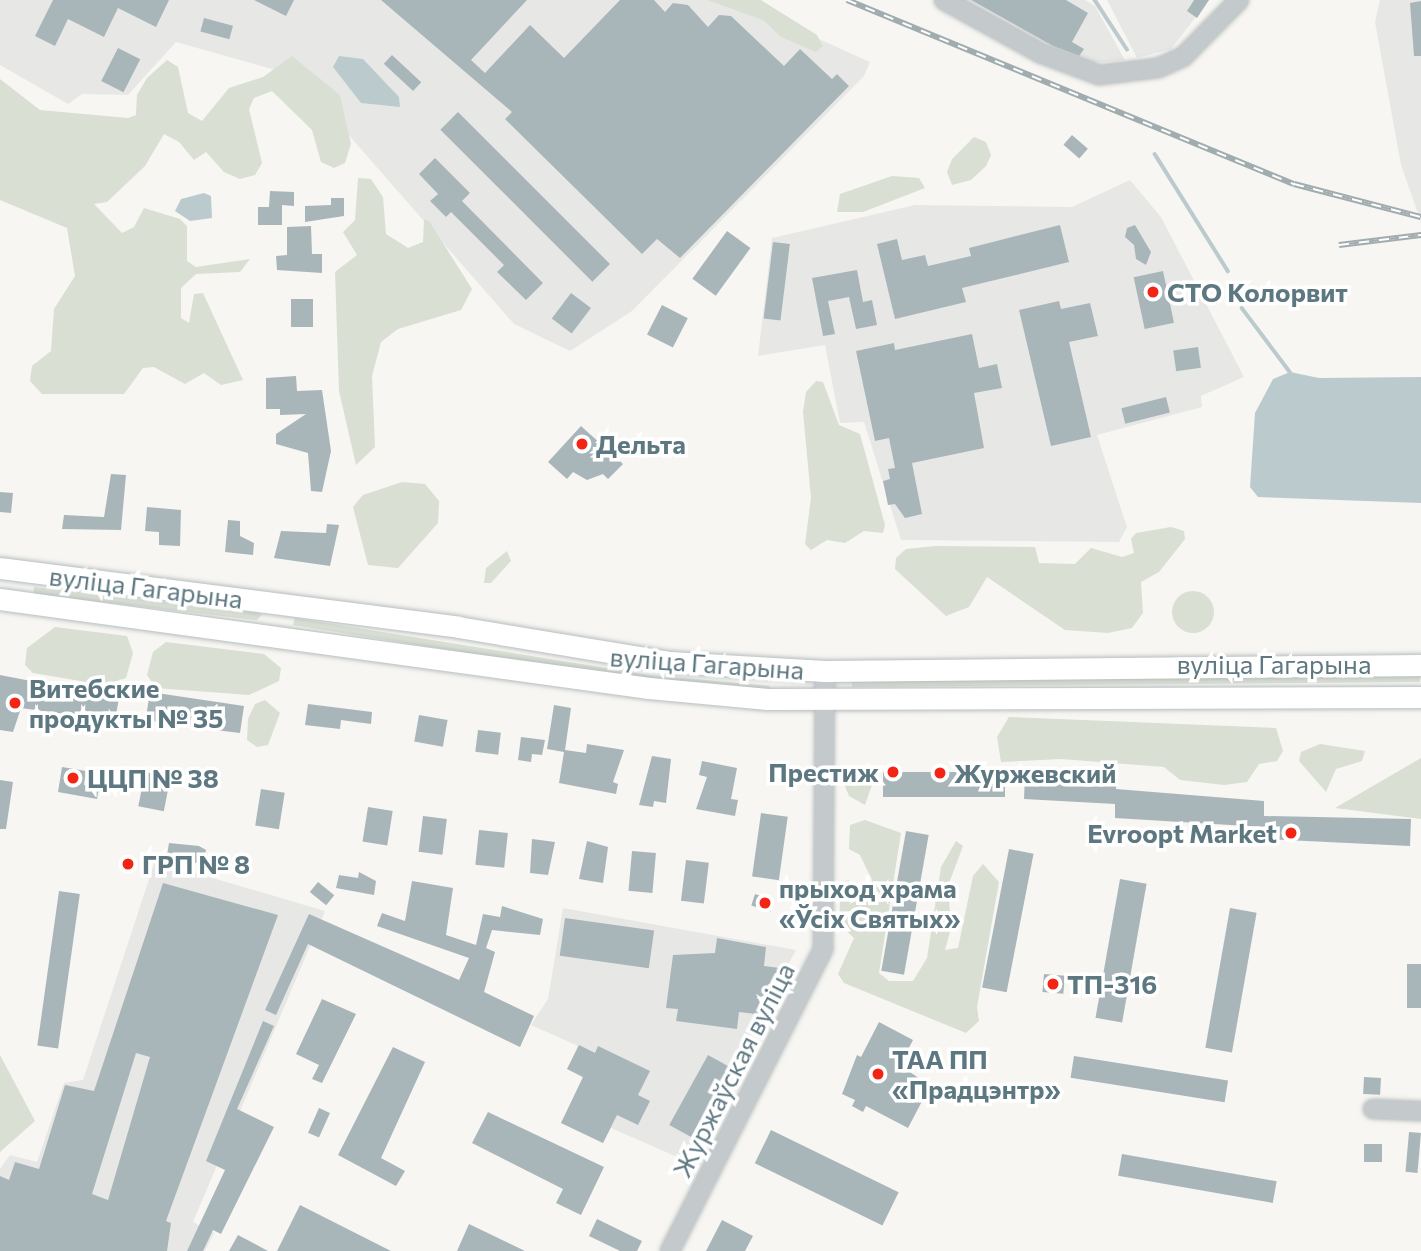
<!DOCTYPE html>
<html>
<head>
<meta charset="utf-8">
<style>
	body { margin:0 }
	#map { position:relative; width:1421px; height:1251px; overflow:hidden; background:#f7f6f2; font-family:Commissioner,sans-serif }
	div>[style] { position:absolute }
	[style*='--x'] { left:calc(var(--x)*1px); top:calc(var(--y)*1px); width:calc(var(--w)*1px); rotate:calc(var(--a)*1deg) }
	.built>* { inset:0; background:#e7e8e6 }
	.green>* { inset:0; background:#d9dfd3 }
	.round { border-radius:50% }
	.water>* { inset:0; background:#bbcbcd }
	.stream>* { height:3.5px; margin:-1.75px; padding:0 1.75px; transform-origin:1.75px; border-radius:1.75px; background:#bbcbcd }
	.building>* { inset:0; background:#a9b6b9; transform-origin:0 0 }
	.roads { filter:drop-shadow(0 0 2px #b6bdbf) drop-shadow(0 0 2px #b6bdbf) }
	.minor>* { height:18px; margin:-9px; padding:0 9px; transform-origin:9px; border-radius:9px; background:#c4c9cc }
	.major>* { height:21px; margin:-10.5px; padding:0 10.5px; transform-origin:10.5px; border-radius:10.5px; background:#fff }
	.rail>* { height:6px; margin-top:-3px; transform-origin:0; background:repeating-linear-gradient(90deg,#fff 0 10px,#a1acaf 0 20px); box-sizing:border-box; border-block:2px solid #a1acaf }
	.dots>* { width:19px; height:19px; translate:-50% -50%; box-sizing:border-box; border:4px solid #fff; border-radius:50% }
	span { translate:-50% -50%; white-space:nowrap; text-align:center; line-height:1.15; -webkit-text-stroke:7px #fff; paint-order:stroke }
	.poi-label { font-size:26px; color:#5e7881; font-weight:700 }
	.left { translate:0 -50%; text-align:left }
	.right { translate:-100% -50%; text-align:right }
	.street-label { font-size:26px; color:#5e7881 }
</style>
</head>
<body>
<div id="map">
	<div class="built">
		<i style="clip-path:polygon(0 0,732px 0,870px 62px,864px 76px,632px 311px,570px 351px,514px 324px,297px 76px,176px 42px,128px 95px,82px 94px,68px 104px,0 65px)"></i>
		<i style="clip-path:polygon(961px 0,1085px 0,1095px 6px,1125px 60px,1080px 64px)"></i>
		<i style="clip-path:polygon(1107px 0,1209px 0,1171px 49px,1137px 58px)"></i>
		<i style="clip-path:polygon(1380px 0,1421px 0,1421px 222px,1401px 165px,1375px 22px)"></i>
		<i style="clip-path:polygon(1130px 180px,1161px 217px,1244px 377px,1201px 396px,1202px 407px,1097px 435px,1127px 527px,1119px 542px,901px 540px,864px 422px,840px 423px,825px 345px,758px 356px,772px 238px,915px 205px,1072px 207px)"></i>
		<i style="clip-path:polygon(155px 861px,325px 911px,193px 1222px,214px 1233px,205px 1251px,0 1251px,0 1169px,10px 1155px,37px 1162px,64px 1083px,83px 1080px)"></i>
		<i style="clip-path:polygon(563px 908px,796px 950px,684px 1160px,611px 1128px,603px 1143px,561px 1123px,583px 1078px,567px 1069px,578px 1046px,531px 1025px,548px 999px)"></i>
	</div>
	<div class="green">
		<i style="clip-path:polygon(707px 0,761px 0,817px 35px,823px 46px,816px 52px,781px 37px,763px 20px)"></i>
		<i style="clip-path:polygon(292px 56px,340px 95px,351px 144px,345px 163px,334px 168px,321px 162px,312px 130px,272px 91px,254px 98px,249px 109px,262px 163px,255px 175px,240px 179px,224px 172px,206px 152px,194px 160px,179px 142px,164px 134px,145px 166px,107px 202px,94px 204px,122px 233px,134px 227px,144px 208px,180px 219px,187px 226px,187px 261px,196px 267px,250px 259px,240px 272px,196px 274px,181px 288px,181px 318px,189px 323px,194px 294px,203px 293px,243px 380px,221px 385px,204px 373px,185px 384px,154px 367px,143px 368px,124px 394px,42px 394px,30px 381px,32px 366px,51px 351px,54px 309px,75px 276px,67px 228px,0 200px,0 79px,40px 110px,128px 118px,136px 115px,137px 95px,147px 78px,167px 60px,178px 67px,188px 113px,202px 121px,229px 88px,263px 77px)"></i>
		<i style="clip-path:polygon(974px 137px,986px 142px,991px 155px,986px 166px,971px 180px,952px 185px,947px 172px,952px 159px)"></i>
		<i style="clip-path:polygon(892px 176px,919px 178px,925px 188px,863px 212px,837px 212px,840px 194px)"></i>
		<i style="clip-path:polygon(358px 178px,371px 179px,383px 197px,386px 234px,408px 248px,423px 242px,424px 219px,429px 221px,472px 289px,461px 310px,398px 329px,381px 342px,372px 376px,375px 447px,356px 465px,339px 391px,335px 272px,357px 255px,343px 232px,355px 220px)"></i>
		<i style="clip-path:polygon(816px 381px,823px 382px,839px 425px,860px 434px,885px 525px,883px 533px,864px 531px,845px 543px,827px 540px,811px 550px,805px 544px,811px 498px,803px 412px,806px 392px)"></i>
		<i style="clip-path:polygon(402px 482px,425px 484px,439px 501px,438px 523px,398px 568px,368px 565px,353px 507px,363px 495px)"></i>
		<i style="clip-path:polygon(1171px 527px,1184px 531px,1185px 539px,1159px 572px,1141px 582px,1143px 613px,1132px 628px,1108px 633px,1065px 630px,987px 577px,969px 607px,946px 616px,895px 569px,896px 558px,906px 549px,935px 546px,1035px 547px,1039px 563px,1075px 564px,1091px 548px,1122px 557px,1134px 553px,1131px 539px,1136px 533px)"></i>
		<i style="clip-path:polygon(507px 551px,511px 561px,491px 583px,484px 583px,486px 568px)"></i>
		<i style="clip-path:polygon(34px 587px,258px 613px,262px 615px,257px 620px,34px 594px)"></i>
		<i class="round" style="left:1172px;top:591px;width:42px;height:42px"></i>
		<i style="clip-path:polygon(295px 618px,650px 675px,770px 686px,769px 691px,649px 682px,293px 625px)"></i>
		<i style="clip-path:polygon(55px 627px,127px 636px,133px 653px,126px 678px,104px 685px,33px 673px,25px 665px,27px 648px)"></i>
		<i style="clip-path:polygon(166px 642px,264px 654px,281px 668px,279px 681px,249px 695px,156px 688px,147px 675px,153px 652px)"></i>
		<i style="clip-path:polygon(977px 677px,1219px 676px,1420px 677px,1420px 682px,852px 687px,852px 682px)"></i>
		<i style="clip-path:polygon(265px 700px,280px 713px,268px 745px,257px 747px,247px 740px,248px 719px,255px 704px)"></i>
		<i style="clip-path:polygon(1009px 717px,1276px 728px,1283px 751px,1277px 761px,1259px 764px,1247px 782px,1224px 785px,1180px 780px,1164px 767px,1061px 759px,1001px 762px,997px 737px)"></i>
		<i style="clip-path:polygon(1320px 744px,1365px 751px,1362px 761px,1336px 769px,1326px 792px,1299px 761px,1301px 752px)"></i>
		<i style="clip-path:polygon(1421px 758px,1421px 819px,1335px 808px)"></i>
		<i style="clip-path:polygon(856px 768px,868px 772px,873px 782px,865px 805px,849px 796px,845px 786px)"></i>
		<i style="clip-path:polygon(865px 820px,901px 833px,879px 973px,889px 981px,913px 981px,927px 958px,941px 867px,956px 841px,963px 846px,948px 886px,951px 928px,945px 950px,958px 948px,973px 876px,983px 864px,999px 882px,977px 1007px,979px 1021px,966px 1033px,844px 983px,838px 974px,854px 938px,839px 924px,841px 882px,849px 880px,850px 904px,865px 895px,872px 880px,860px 855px,849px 849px,850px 825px)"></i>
		<i style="clip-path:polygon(0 1055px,35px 1121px,0 1152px)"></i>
	</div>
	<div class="water">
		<i style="clip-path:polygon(339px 56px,363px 59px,399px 97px,400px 107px,361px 103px,333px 67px)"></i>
		<i style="clip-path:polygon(204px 193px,211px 196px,212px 218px,190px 221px,175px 211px,181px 199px)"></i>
		<i style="clip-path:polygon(1290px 372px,1319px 378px,1421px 377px,1421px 503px,1258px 497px,1250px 487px,1255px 413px,1273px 379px)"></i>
	</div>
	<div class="stream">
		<i style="--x:1095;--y:0;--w:59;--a:56.9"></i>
		<i style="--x:1155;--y:154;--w:138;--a:58"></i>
		<i style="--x:1242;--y:308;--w:80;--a:53.1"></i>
	</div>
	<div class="building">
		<i style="clip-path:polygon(53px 0,169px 0,156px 27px,118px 8px,104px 37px,68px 19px,55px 46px,35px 36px)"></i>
		<i style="clip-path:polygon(254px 0,294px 0,286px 16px)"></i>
		<i style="clip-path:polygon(381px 0,527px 0,471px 60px,485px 73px,530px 25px,564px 58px,620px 0,654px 0,665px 12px,673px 3px,688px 5px,708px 27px,719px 15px,731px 16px,784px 66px,800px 49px,832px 79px,837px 74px,849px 86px,680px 258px,657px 239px,642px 254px,505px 119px,512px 112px)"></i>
		<i style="clip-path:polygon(971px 0,1066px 0,1088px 13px,1072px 42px,1084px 49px,1079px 56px,1053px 46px)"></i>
		<i style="clip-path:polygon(1194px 0,1209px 0,1197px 18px,1187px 11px)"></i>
		<i style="clip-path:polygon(1421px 1px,1421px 56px,1414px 56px,1410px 3px)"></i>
		<i style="left:204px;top:18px;width:30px;height:14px;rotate:15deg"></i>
		<i style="left:118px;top:48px;width:25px;height:37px;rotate:27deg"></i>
		<i style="left:392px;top:55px;width:40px;height:12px;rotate:43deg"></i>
		<i style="left:458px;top:112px;width:215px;height:25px;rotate:45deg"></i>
		<i style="left:1072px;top:135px;width:21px;height:13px;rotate:41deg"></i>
		<i style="clip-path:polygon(435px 158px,470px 193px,462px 201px,543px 283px,526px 300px,497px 272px,504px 265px,451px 212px,446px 217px,430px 201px,438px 194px,419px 174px)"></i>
		<i style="clip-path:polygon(270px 191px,294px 192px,294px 206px,282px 205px,282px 225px,258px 225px,258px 207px,269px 207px)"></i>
		<i style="clip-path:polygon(331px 198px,344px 198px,344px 216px,305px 222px,305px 206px,331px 205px)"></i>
		<i style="clip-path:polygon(1060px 225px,1069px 262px,962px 288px,966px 302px,895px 319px,877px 244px,897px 239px,902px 260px,925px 255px,928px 266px,971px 256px,969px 248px)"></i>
		<i style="clip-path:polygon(1135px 225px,1151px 252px,1146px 265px,1136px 259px,1134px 245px,1125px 237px,1127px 228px)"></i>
		<i style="clip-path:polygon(311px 226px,312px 254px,322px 254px,322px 273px,277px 270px,276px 256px,287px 255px,287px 227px)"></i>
		<i style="left:727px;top:231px;width:29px;height:59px;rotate:36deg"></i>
		<i style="left:773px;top:242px;width:17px;height:77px;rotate:7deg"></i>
		<i style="clip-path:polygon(857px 270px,863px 302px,872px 300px,877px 325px,856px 329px,849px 297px,828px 301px,835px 334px,823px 336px,812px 278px)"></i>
		<i style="left:1163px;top:271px;width:53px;height:30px;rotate:78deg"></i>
		<i style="left:571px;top:293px;width:25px;height:32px;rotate:37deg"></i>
		<i style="left:291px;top:299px;width:22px;height:28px"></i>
		<i style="clip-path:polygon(1059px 301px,1061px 309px,1090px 303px,1098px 336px,1069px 342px,1091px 437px,1051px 446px,1019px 310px)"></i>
		<i style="left:662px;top:305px;width:29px;height:33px;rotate:27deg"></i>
		<i style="clip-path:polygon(972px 334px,979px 368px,997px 364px,1002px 388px,974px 393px,984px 448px,912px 463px,922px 514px,905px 518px,895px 504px,888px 505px,883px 481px,890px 479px,888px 469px,895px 468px,889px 438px,875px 441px,856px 351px,894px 343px,895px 350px)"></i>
		<i style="left:1198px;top:347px;width:21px;height:25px;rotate:82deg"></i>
		<i style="clip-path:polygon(296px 376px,297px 391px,322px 390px,331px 451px,322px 492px,311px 491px,308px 453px,276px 444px,276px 434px,306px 414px,280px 415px,280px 409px,266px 409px,266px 378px)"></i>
		<i style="left:1166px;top:397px;width:16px;height:46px;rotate:76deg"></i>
		<i style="clip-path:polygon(581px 426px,623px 464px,608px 479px,603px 474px,587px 480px,573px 472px,567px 479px,548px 462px)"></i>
		<i style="clip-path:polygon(111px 474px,126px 475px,121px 530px,62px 529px,64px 515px,104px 517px)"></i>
		<i style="clip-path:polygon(0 492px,13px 493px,11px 513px,0 512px)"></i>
		<i style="clip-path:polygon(147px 507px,181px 510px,180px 546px,159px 545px,159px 532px,145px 531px)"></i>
		<i style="clip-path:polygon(228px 520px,240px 521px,240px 536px,254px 543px,253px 555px,225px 552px)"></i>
		<i style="clip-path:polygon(327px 524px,339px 525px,330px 566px,274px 558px,281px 531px,326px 533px)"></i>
		<i style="clip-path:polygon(0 675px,119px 698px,115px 721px,21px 708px,13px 732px,0 730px)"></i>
		<i style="clip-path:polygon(150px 692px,244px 706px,240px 733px,158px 723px,146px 717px)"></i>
		<i style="clip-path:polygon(308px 704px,372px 712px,371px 724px,341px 720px,340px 729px,305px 725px)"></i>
		<i style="clip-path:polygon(554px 705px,571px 708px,565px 750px,586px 753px,587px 744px,624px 750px,613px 782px,618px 784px,616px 794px,559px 783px,564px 752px,547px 749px)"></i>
		<i style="left:419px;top:715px;width:29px;height:27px;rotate:10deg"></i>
		<i style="left:478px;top:730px;width:23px;height:22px;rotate:7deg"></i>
		<i style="clip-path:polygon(521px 737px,545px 740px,542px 755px,532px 754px,531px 762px,518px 760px)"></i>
		<i style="clip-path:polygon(652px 756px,671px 759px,666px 803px,654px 801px,653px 807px,639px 805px)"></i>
		<i style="clip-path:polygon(702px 761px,737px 768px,731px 799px,738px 800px,735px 816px,696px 809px,707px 777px,699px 775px)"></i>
		<i style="clip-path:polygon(62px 767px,86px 771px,84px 785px,99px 788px,97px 799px,58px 792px)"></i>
		<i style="left:145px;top:772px;width:26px;height:35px;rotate:11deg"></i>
		<i style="left:883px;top:772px;width:122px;height:25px"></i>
		<i style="clip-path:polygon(1025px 773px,1103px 774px,1117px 777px,1116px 789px,1264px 801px,1264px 816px,1411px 819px,1410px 846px,1264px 839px,1263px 827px,1115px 818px,1115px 804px,1024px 799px)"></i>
		<i style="clip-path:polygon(0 780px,13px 782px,6px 829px,0 829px)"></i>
		<i style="left:261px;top:789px;width:24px;height:37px;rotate:9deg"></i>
		<i style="left:368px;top:807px;width:25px;height:35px;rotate:9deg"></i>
		<i style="left:761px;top:813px;width:27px;height:64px;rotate:8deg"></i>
		<i style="left:423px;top:816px;width:24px;height:36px;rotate:7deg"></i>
		<i style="left:479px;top:830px;width:29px;height:35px;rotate:6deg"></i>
		<i style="left:906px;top:831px;width:23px;height:142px;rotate:10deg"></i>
		<i style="clip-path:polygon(532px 839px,555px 842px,548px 875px,530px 873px)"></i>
		<i style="clip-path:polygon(587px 841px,608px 847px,603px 883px,579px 879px)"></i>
		<i style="clip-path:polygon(169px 843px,199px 846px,206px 850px,203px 864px,173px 859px,167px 855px)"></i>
		<i style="left:1009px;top:849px;width:25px;height:141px;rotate:11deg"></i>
		<i style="left:632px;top:851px;width:24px;height:40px;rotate:5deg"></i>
		<i style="left:686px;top:860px;width:23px;height:41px;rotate:7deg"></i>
		<i style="clip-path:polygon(359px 872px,376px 881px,374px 895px,336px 888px,339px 875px,358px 878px)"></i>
		<i style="left:1120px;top:879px;width:27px;height:141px;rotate:10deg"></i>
		<i style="clip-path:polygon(412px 881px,453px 888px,446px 935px,476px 945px,483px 914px,500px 917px,502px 906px,543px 919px,540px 935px,492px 930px,486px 948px,495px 952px,484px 992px,534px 1016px,520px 1047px,308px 944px,276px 1015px,265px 1010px,309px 914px,459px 980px,469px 958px,377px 926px,382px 913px,405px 921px)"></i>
		<i style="left:318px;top:882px;width:21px;height:13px;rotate:39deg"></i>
		<i style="clip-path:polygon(evenodd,163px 883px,278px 915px,166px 1221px,171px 1223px,167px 1251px,0 1251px,0 1176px,9px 1180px,15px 1162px,39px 1169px,65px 1085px,94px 1091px,163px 883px,136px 1053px,150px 1057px,108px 1200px,92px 1194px,136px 1053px)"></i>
		<i style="left:59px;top:891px;width:21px;height:156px;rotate:8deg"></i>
		<i style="left:755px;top:894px;width:20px;height:12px;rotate:18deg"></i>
		<i style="left:1230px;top:908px;width:27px;height:142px;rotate:10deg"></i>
		<i style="left:565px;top:918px;width:90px;height:38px;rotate:8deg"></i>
		<i style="clip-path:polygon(717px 938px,766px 947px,764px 966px,780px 968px,778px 985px,768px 984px,764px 1015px,739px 1012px,737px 1029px,676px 1021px,678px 1009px,666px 1008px,673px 955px,715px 953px)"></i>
		<i style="left:1407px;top:964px;width:14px;height:44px"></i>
		<i style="left:1044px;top:974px;width:21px;height:18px;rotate:5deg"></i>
		<i style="clip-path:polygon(322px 999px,356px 1014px,322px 1083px,312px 1079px,319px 1065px,296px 1054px)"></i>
		<i style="clip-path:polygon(263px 1021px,274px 1026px,237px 1109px,274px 1127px,221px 1234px,213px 1230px,203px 1251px,187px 1251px,225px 1170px,206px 1161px)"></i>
		<i style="clip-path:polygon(879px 1022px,913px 1040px,900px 1065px,930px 1086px,908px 1128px,866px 1106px,863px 1112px,852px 1106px,855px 1100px,842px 1094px,857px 1055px,861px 1057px)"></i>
		<i style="clip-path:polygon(579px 1045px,595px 1053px,598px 1046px,650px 1071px,638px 1095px,650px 1101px,638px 1125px,617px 1115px,603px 1143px,561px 1123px,583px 1077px,567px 1069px)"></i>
		<i style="clip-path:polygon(393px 1047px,425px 1062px,381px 1158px,405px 1171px,396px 1186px,338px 1155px)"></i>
		<i style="left:708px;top:1055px;width:25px;height:80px;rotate:29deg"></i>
		<i style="left:1074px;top:1056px;width:156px;height:22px;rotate:9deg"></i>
		<i style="left:1364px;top:1077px;width:17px;height:17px;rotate:3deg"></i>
		<i style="left:319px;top:1108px;width:12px;height:27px;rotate:24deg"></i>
		<i style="clip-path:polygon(488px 1112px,604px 1167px,581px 1215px,556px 1203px,563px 1189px,472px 1143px)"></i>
		<i style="left:771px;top:1130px;width:142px;height:37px;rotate:26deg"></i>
		<i style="left:1409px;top:1132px;width:12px;height:40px;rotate:5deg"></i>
		<i style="left:1364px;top:1144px;width:18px;height:18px"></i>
		<i style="left:1122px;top:1154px;width:157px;height:22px;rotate:10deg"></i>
		<i style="clip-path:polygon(300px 1205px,391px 1251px,277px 1251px)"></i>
		<i style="clip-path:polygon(597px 1219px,642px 1241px,637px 1251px,620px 1251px,589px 1236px)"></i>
		<i style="clip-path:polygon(722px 1220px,753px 1236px,745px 1251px,706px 1251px)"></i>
		<i style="clip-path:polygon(469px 1224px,525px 1251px,457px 1251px)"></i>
		<i style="clip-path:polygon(238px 1235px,268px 1251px,229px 1251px)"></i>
	</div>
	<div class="roads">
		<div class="minor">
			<i style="--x:944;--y:0;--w:110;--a:28.9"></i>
			<i style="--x:1040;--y:53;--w:63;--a:20.4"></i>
			<i style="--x:1099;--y:75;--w:59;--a:-6.8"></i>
			<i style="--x:1158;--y:68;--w:27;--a:-24"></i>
			<i style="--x:1183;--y:57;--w:80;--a:-45.5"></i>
			<i style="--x:1373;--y:1109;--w:48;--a:2.4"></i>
			<i style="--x:670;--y:1251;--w:339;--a:-63.1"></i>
			<i style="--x:823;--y:949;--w:278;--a:-89.6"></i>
		</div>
		<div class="major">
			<i style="--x:0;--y:568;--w:462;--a:7.3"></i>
			<i style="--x:458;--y:627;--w:215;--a:9.4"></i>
			<i style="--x:670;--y:662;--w:155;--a:3.3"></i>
			<i style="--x:825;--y:671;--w:596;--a:-0.58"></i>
			<i style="--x:0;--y:599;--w:655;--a:7.81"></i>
			<i style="--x:649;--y:688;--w:119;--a:5.3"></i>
			<i style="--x:767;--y:699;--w:654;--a:-0.18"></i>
		</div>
	</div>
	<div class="rail">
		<i style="--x:847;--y:0;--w:483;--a:22.4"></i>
		<i style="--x:1294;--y:184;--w:131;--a:14.6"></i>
		<i style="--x:1339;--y:245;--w:83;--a:-7"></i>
	</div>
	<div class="dots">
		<i style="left:1153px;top:292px;background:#f42415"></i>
		<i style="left:582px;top:444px;background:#f42415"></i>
		<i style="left:15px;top:703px;background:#f42415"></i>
		<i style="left:893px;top:772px;background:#f42415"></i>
		<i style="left:940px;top:773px;background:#f42415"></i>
		<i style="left:73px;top:778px;background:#f42415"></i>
		<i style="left:1291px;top:833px;background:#f42415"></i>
		<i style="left:128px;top:864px;background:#f42415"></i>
		<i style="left:765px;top:903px;background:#f42415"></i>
		<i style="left:1053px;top:984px;background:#f42415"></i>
		<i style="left:878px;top:1074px;background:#f42415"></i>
	</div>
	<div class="poi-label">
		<span class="left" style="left:1167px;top:292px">СТО Колорвит</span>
		<span class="left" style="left:596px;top:444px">Дельта</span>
		<span class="left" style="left:29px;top:703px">Витебские<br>продукты № 35</span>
		<span class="right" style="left:879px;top:772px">Престиж</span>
		<span class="left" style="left:954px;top:773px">Журжевский</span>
		<span class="left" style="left:87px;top:778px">ЦЦП № 38</span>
		<span class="right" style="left:1277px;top:833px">Evroopt Market</span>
		<span class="left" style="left:142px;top:864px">ГРП № 8</span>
		<span class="left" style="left:779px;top:903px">прыход храма<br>«Ўсіх Святых»</span>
		<span class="left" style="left:1067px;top:984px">ТП-316</span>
		<span class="left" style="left:892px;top:1074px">ТАА ПП<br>«Прадцэнтр»</span>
	</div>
	<div class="street-label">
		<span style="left:146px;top:587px;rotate:7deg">вуліца Гагарына</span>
		<span style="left:707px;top:663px;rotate:4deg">вуліца Гагарына</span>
		<span style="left:1274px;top:664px">вуліца Гагарына</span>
		<span style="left:733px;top:1070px;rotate:-63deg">Журжаўская вуліца</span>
	</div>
</div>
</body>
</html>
